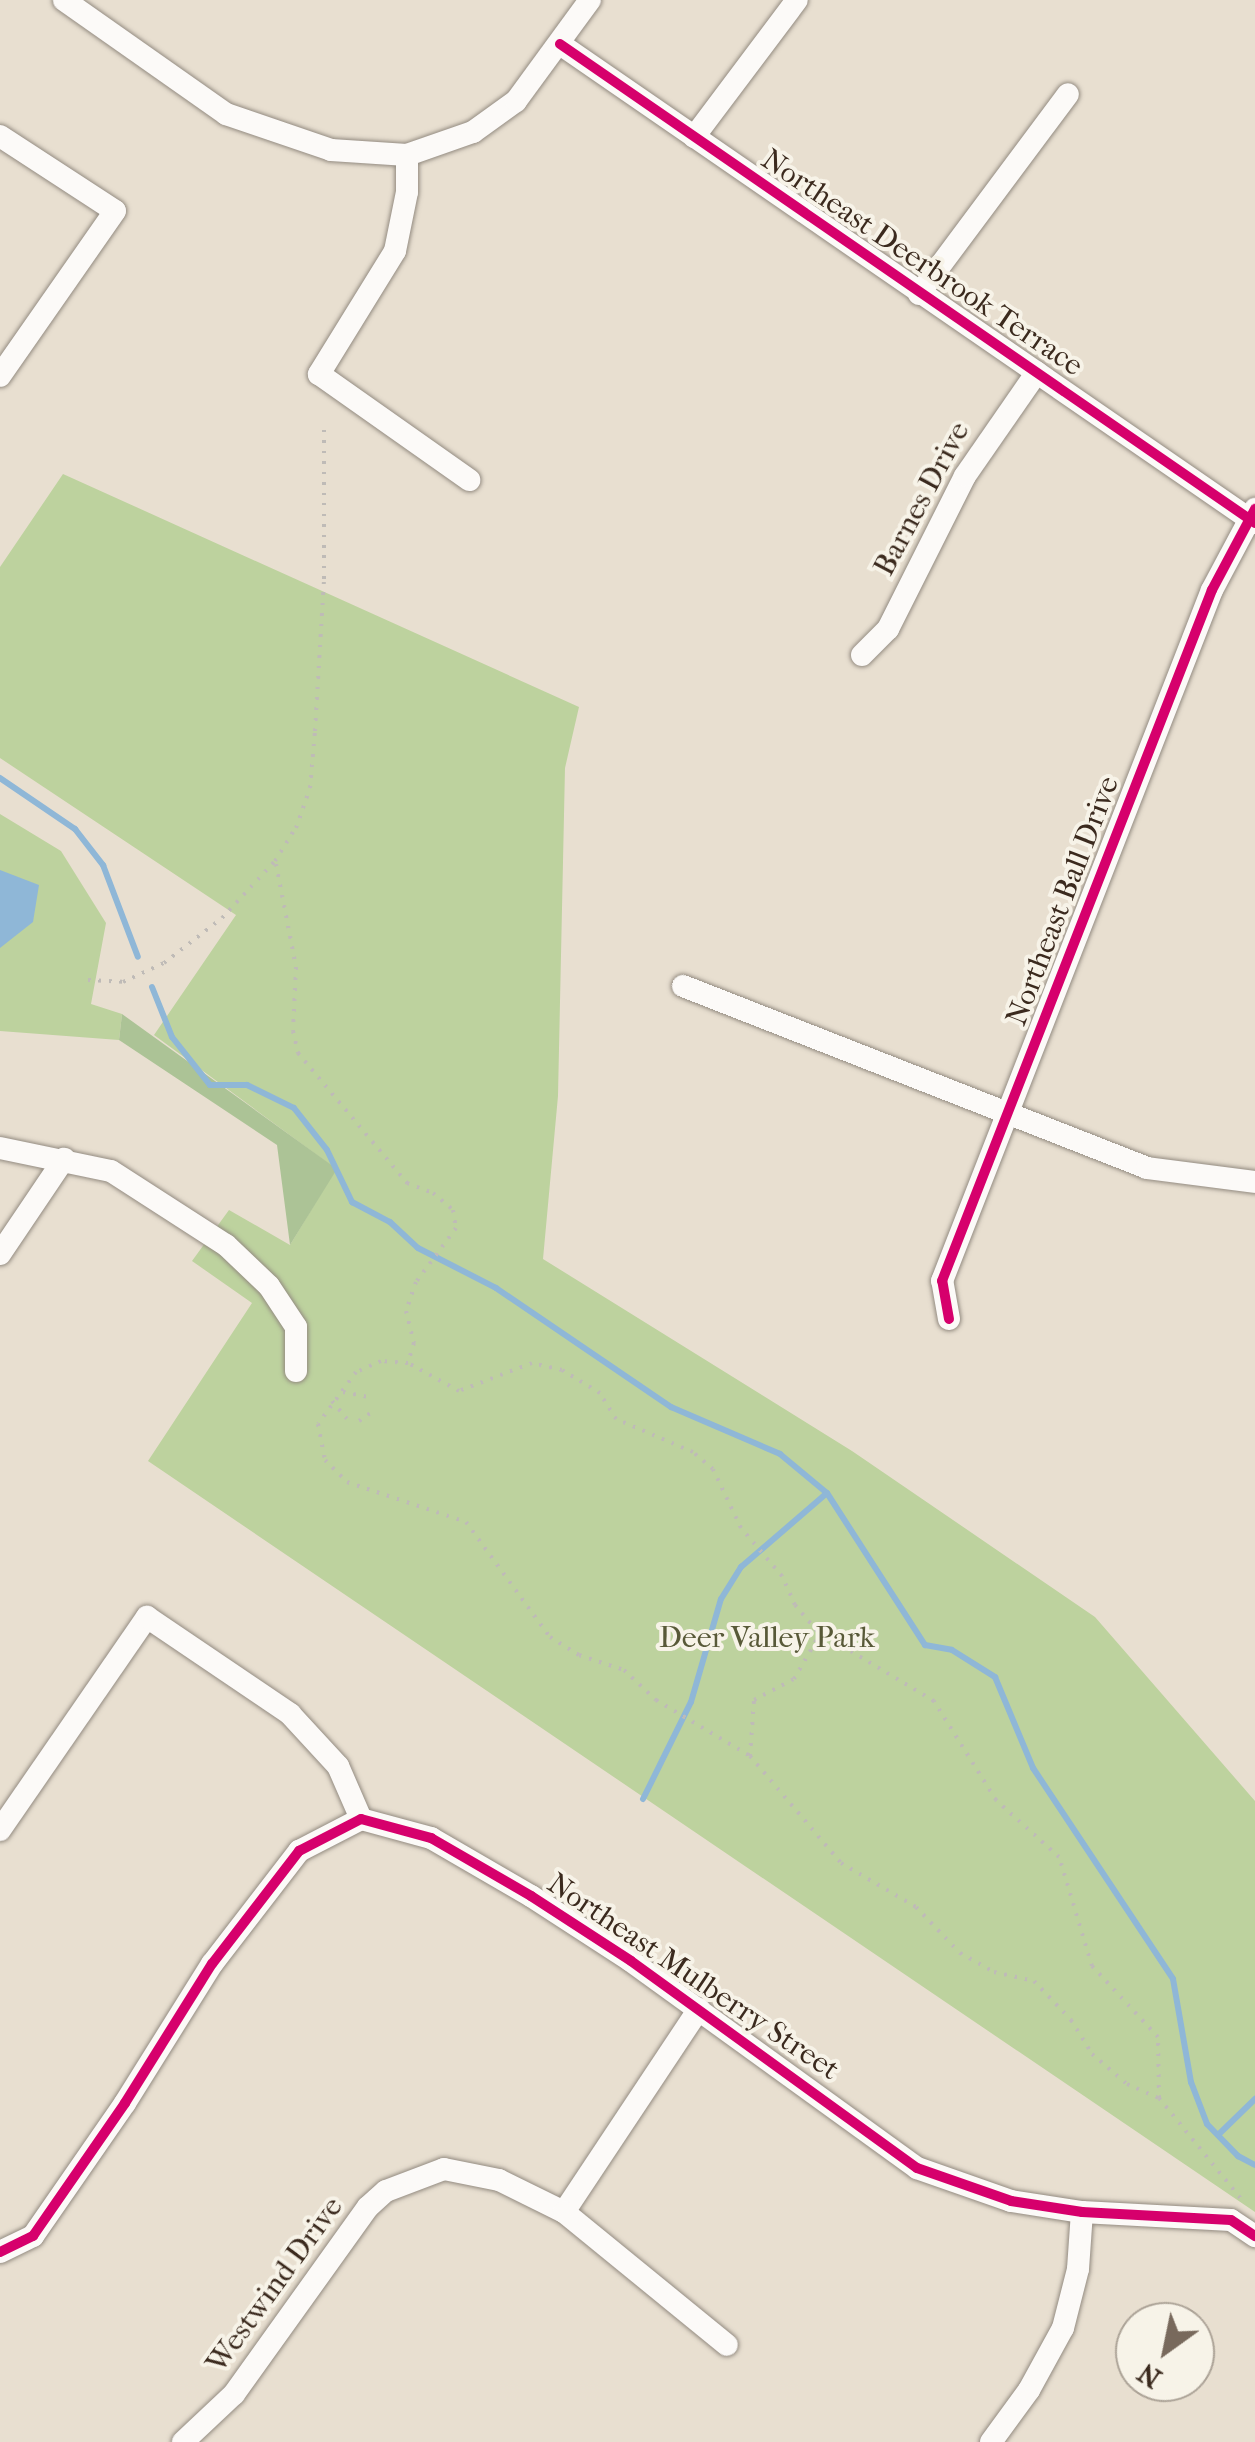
<!DOCTYPE html>
<html>
<head>
<meta charset="utf-8">
<style>
	body { margin:0 }
	#map { position:relative; width:1255px; height:2442px; overflow:hidden; background:#e8dfd0; font-family:"IM FELL French Canon",serif }
	div>[style] { position:absolute }
	[style*='--x'] { left:calc(var(--x)*1px); top:calc(var(--y)*1px); width:calc(var(--w)*1px); rotate:calc(var(--a)*1deg) }
	.green>* { inset:0; background:#bdd29e }
	.forest>* { inset:0; background:#acc396 }
	.water>* { inset:0; background:#8fb7d7 }
	.stream>* { height:6px; margin:-3px; padding:0 3px; transform-origin:3px; border-radius:3px; background:#8fb7d7 }
	.path>* { height:4px; margin-top:-2px; transform-origin:0; background:repeating-linear-gradient(90deg,#bfbbb7 0 2.5px,transparent 0 10.5px) }
	.roads { filter:drop-shadow(0 0 2px #938b81) drop-shadow(0 0 2px #938b81) }
	.minor>* { height:22px; margin:-11px; padding:0 11px; transform-origin:11px; border-radius:11px; background:#fcfaf8 }
	.cycleway>* { height:10px; margin:-5px; padding:0 5px; transform-origin:5px; border-radius:5px; background:#d6006c }
	span { translate:-50% -50%; white-space:nowrap; text-align:center; line-height:1.15; -webkit-text-stroke:8px #f7f3e8; paint-order:stroke }
	.street-label { font-size:30px; color:#3b2a1e }
	.park-label { font-size:30px; color:#585938 }
	.north { position:absolute; left:1115px; top:2302px; width:100px; height:100px; box-sizing:border-box; background:#f7f3e8; border:2px solid #aca397; border-radius:50%; rotate:213deg; font-size:28px; font-weight:700; line-height:40px; text-align:center; color:#3b2a1e }
	.north::after { content:''; display:block; margin:auto; width:35px; height:45px; background:#78695c; clip-path:polygon(50% 0,100% 100%,50% 72%,0 100%) }
</style>
</head>
<body>
<div id="map">
	<div class="green">
		<i style="clip-path:polygon(63px 474px,579px 707px,565px 768px,558px 1096px,543px 1259px,852px 1451px,1095px 1617px,1255px 1801px,1255px 2212px,148px 1461px,252px 1303px,192px 1261px,229px 1210px,290px 1245px,336px 1169px,154px 1035px,236px 915px,0 758px,0 567px)"></i>
		<i style="clip-path:polygon(0 814px,61px 851px,106px 923px,91px 1004px,122px 1014px,119px 1040px,0 1031px)"></i>
	</div>
	<div class="forest">
		<i style="clip-path:polygon(122px 1014px,337px 1169px,290px 1245px,277px 1145px,119px 1040px)"></i>
	</div>
	<div class="water">
		<i style="clip-path:polygon(0 870px,39px 885px,33px 922px,0 948px)"></i>
	</div>
	<div class="stream">
		<i style="--x:0;--y:778;--w:91;--a:34.2"></i>
		<i style="--x:75;--y:829;--w:46;--a:52.1"></i>
		<i style="--x:103;--y:865;--w:98;--a:69.2"></i>
		<i style="--x:152;--y:987;--w:54;--a:68.2"></i>
		<i style="--x:172;--y:1037;--w:61;--a:51.6"></i>
		<i style="--x:210;--y:1085;--w:37;--a:0"></i>
		<i style="--x:247;--y:1085;--w:52;--a:26.1"></i>
		<i style="--x:294;--y:1108;--w:53;--a:51.8"></i>
		<i style="--x:327;--y:1150;--w:58;--a:64.3"></i>
		<i style="--x:352;--y:1202;--w:43;--a:27.8"></i>
		<i style="--x:390;--y:1222;--w:38;--a:43"></i>
		<i style="--x:418;--y:1248;--w:88;--a:27.1"></i>
		<i style="--x:496;--y:1288;--w:212;--a:34.2"></i>
		<i style="--x:671;--y:1407;--w:119;--a:23.3"></i>
		<i style="--x:780;--y:1454;--w:61;--a:39.7"></i>
		<i style="--x:827;--y:1493;--w:181;--a:57.2"></i>
		<i style="--x:925;--y:1645;--w:27;--a:10"></i>
		<i style="--x:952;--y:1650;--w:51;--a:32.1"></i>
		<i style="--x:995;--y:1677;--w:99;--a:67.3"></i>
		<i style="--x:1033;--y:1768;--w:253;--a:56.4"></i>
		<i style="--x:1173;--y:1979;--w:105;--a:80.1"></i>
		<i style="--x:1191;--y:2082;--w:45;--a:69.1"></i>
		<i style="--x:1207;--y:2124;--w:45;--a:45.9"></i>
		<i style="--x:1238;--y:2156;--w:19;--a:28"></i>
		<i style="--x:643;--y:1799;--w:108;--a:-63.7"></i>
		<i style="--x:691;--y:1702;--w:107;--a:-73.8"></i>
		<i style="--x:721;--y:1599;--w:38;--a:-58"></i>
		<i style="--x:741;--y:1567;--w:113;--a:-40.7"></i>
		<i style="--x:1218;--y:2135;--w:52;--a:-44.2"></i>
	</div>
	<div class="path">
		<i style="--x:276;--y:864;--w:105;--a:79"></i>
		<i style="--x:296;--y:967;--w:64;--a:92.7"></i>
		<i style="--x:293;--y:1031;--w:23;--a:77"></i>
		<i style="--x:298;--y:1053;--w:170;--a:50"></i>
		<i style="--x:407;--y:1183;--w:28;--a:21"></i>
		<i style="--x:433;--y:1193;--w:26;--a:40"></i>
		<i style="--x:453;--y:1210;--w:18;--a:81"></i>
		<i style="--x:456;--y:1228;--w:67;--a:126.5"></i>
		<i style="--x:416;--y:1282;--w:31;--a:109"></i>
		<i style="--x:406;--y:1311;--w:33;--a:76"></i>
		<i style="--x:414;--y:1343;--w:21;--a:107"></i>
		<i style="--x:88;--y:980;--w:35;--a:3"></i>
		<i style="--x:123;--y:982;--w:45;--a:-24.9"></i>
		<i style="--x:164;--y:963;--w:73;--a:-37.8"></i>
		<i style="--x:222;--y:918;--w:78;--a:-47.1"></i>
		<i style="--x:275;--y:861;--w:39;--a:-58"></i>
		<i style="--x:296;--y:828;--w:42;--a:-70.7"></i>
		<i style="--x:310;--y:788;--w:57;--a:-85"></i>
		<i style="--x:315;--y:731;--w:152;--a:-86.6"></i>
		<i style="--x:324;--y:579;--w:155;--a:-90"></i>
		<i style="--x:343;--y:1392;--w:25;--a:11"></i>
		<i style="--x:332;--y:1401;--w:23;--a:50"></i>
		<i style="--x:359;--y:1421;--w:16;--a:-35"></i>
		<i style="--x:750;--y:1756;--w:56;--a:-85.9"></i>
		<i style="--x:754;--y:1700;--w:45;--a:-27.7"></i>
		<i style="--x:794;--y:1679;--w:52;--a:-60"></i>
		<i style="--x:1159;--y:2098;--w:61;--a:-90.9"></i>
		<i style="--x:1158;--y:2037;--w:97;--a:-132.9"></i>
		<i style="--x:1092;--y:1966;--w:114;--a:-106.8"></i>
		<i style="--x:1059;--y:1857;--w:85;--a:-137.9"></i>
		<i style="--x:996;--y:1800;--w:117;--a:-122.1"></i>
		<i style="--x:934;--y:1701;--w:136;--a:-149.1"></i>
		<i style="--x:817;--y:1631;--w:34;--a:-130"></i>
		<i style="--x:795;--y:1605;--w:32;--a:-114"></i>
		<i style="--x:782;--y:1576;--w:63;--a:-130.5"></i>
		<i style="--x:741;--y:1528;--w:65;--a:-115.4"></i>
		<i style="--x:713;--y:1469;--w:26;--a:-140"></i>
		<i style="--x:693;--y:1452;--w:84;--a:-156.8"></i>
		<i style="--x:616;--y:1419;--w:31;--a:-122"></i>
		<i style="--x:600;--y:1393;--w:44;--a:-148.8"></i>
		<i style="--x:562;--y:1370;--w:31;--a:-167"></i>
		<i style="--x:532;--y:1363;--w:78;--a:159"></i>
		<i style="--x:459;--y:1391;--w:58;--a:-151.2"></i>
		<i style="--x:408;--y:1363;--w:27;--a:-176"></i>
		<i style="--x:381;--y:1361;--w:27;--a:156"></i>
		<i style="--x:356;--y:1372;--w:64;--a:126.2"></i>
		<i style="--x:318;--y:1424;--w:37;--a:79"></i>
		<i style="--x:325;--y:1460;--w:31;--a:45"></i>
		<i style="--x:347;--y:1482;--w:126;--a:18.6"></i>
		<i style="--x:466;--y:1522;--w:142;--a:53.9"></i>
		<i style="--x:550;--y:1637;--w:34;--a:32"></i>
		<i style="--x:579;--y:1655;--w:47;--a:18.4"></i>
		<i style="--x:624;--y:1670;--w:44;--a:43.2"></i>
		<i style="--x:656;--y:1700;--w:109;--a:30.8"></i>
		<i style="--x:750;--y:1756;--w:140;--a:49.6"></i>
		<i style="--x:841;--y:1863;--w:87;--a:30.4"></i>
		<i style="--x:916;--y:1907;--w:64;--a:46.3"></i>
		<i style="--x:960;--y:1953;--w:39;--a:29"></i>
		<i style="--x:994;--y:1972;--w:41;--a:12.7"></i>
		<i style="--x:1034;--y:1981;--w:54;--a:46.5"></i>
		<i style="--x:1071;--y:2020;--w:40;--a:58"></i>
		<i style="--x:1092;--y:2054;--w:46;--a:40.6"></i>
		<i style="--x:1127;--y:2084;--w:35;--a:24"></i>
		<i style="--x:1159;--y:2098;--w:136;--a:50.9"></i>
	</div>
	<div class="roads">
		<div class="minor">
			<i style="--x:64;--y:0;--w:198;--a:35.1"></i>
			<i style="--x:226;--y:114;--w:111;--a:18.9"></i>
			<i style="--x:331;--y:150;--w:76;--a:3.8"></i>
			<i style="--x:407;--y:155;--w:70;--a:-19.2"></i>
			<i style="--x:473;--y:132;--w:53;--a:-35.8"></i>
			<i style="--x:516;--y:101;--w:125;--a:-53.8"></i>
			<i style="--x:560;--y:44;--w:844;--a:34.57"></i>
			<i style="--x:0;--y:136;--w:137;--a:33.1"></i>
			<i style="--x:115;--y:211;--w:201;--a:124.9"></i>
			<i style="--x:694;--y:137;--w:171;--a:-53.1"></i>
			<i style="--x:407;--y:155;--w:37;--a:90"></i>
			<i style="--x:407;--y:192;--w:60;--a:101.5"></i>
			<i style="--x:395;--y:251;--w:145;--a:121.7"></i>
			<i style="--x:319;--y:374;--w:184;--a:35.2"></i>
			<i style="--x:919;--y:294;--w:249;--a:-53.3"></i>
			<i style="--x:862;--y:655;--w:37;--a:-45"></i>
			<i style="--x:888;--y:629;--w:171;--a:-63.3"></i>
			<i style="--x:965;--y:476;--w:126;--a:-55.3"></i>
			<i style="--x:683;--y:986;--w:498;--a:21.4"></i>
			<i style="--x:1147;--y:1168;--w:109;--a:7.4"></i>
			<i style="--x:0;--y:1148;--w:113;--a:11.7"></i>
			<i style="--x:111;--y:1171;--w:137;--a:32.8"></i>
			<i style="--x:226;--y:1245;--w:59;--a:43.6"></i>
			<i style="--x:269;--y:1286;--w:49;--a:56.6"></i>
			<i style="--x:296;--y:1327;--w:44;--a:90"></i>
			<i style="--x:0;--y:1254;--w:115;--a:-56"></i>
			<i style="--x:949;--y:1319;--w:39;--a:-100"></i>
			<i style="--x:942;--y:1281;--w:742;--a:-68.66"></i>
			<i style="--x:1212;--y:590;--w:92;--a:-62"></i>
			<i style="--x:0;--y:1830;--w:259;--a:-55.4"></i>
			<i style="--x:147;--y:1617;--w:173;--a:34.1"></i>
			<i style="--x:290;--y:1714;--w:71;--a:47.3"></i>
			<i style="--x:338;--y:1766;--w:58;--a:66.5"></i>
			<i style="--x:564;--y:2212;--w:244;--a:-56.4"></i>
			<i style="--x:0;--y:2252;--w:37;--a:-26"></i>
			<i style="--x:33;--y:2236;--w:162;--a:-55.3"></i>
			<i style="--x:125;--y:2103;--w:164;--a:-58"></i>
			<i style="--x:212;--y:1964;--w:143;--a:-52.4"></i>
			<i style="--x:299;--y:1851;--w:70;--a:-27.3"></i>
			<i style="--x:361;--y:1819;--w:73;--a:15.2"></i>
			<i style="--x:431;--y:1838;--w:116;--a:30.1"></i>
			<i style="--x:531;--y:1896;--w:119;--a:33"></i>
			<i style="--x:631;--y:1961;--w:353;--a:35.9"></i>
			<i style="--x:917;--y:2168;--w:100;--a:19.3"></i>
			<i style="--x:1011;--y:2201;--w:72;--a:8.8"></i>
			<i style="--x:1082;--y:2212;--w:149;--a:3.1"></i>
			<i style="--x:1231;--y:2220;--w:29;--a:34"></i>
			<i style="--x:183;--y:2442;--w:70;--a:-43.3"></i>
			<i style="--x:234;--y:2394;--w:230;--a:-54.4"></i>
			<i style="--x:368;--y:2207;--w:24;--a:-42"></i>
			<i style="--x:386;--y:2191;--w:62;--a:-20.8"></i>
			<i style="--x:444;--y:2169;--w:56;--a:11.3"></i>
			<i style="--x:499;--y:2180;--w:72;--a:26.2"></i>
			<i style="--x:564;--y:2212;--w:210;--a:39.2"></i>
			<i style="--x:991;--y:2442;--w:64;--a:-53.8"></i>
			<i style="--x:1029;--y:2390;--w:71;--a:-61.3"></i>
			<i style="--x:1063;--y:2328;--w:61;--a:-75.7"></i>
			<i style="--x:1078;--y:2269;--w:57;--a:-86"></i>
		</div>
	</div>
	<div class="cycleway">
		<i style="--x:560;--y:44;--w:844;--a:34.57"></i>
		<i style="--x:949;--y:1319;--w:39;--a:-100"></i>
		<i style="--x:942;--y:1281;--w:742;--a:-68.66"></i>
		<i style="--x:1212;--y:590;--w:92;--a:-62"></i>
		<i style="--x:0;--y:2252;--w:37;--a:-26"></i>
		<i style="--x:33;--y:2236;--w:162;--a:-55.3"></i>
		<i style="--x:125;--y:2103;--w:164;--a:-58"></i>
		<i style="--x:212;--y:1964;--w:143;--a:-52.4"></i>
		<i style="--x:299;--y:1851;--w:70;--a:-27.3"></i>
		<i style="--x:361;--y:1819;--w:73;--a:15.2"></i>
		<i style="--x:431;--y:1838;--w:116;--a:30.1"></i>
		<i style="--x:531;--y:1896;--w:119;--a:33"></i>
		<i style="--x:631;--y:1961;--w:353;--a:35.9"></i>
		<i style="--x:917;--y:2168;--w:100;--a:19.3"></i>
		<i style="--x:1011;--y:2201;--w:72;--a:8.8"></i>
		<i style="--x:1082;--y:2212;--w:149;--a:3.1"></i>
		<i style="--x:1231;--y:2220;--w:29;--a:34"></i>
	</div>
	<div class="street-label">
		<span style="left:922px;top:263px;rotate:34deg">Northeast Deerbrook Terrace</span>
		<span style="left:922px;top:499px;rotate:-62deg">Barnes Drive</span>
		<span style="left:1063px;top:901px;rotate:-69deg">Northeast Ball Drive</span>
		<span style="left:693px;top:1977px;rotate:34deg">Northeast Mulberry Street</span>
		<span style="left:275px;top:2285px;rotate:-54deg">Westwind Drive</span>
	</div>
	<div class="park-label">
		<span style="left:767px;top:1638px">Deer Valley Park</span>
	</div>
	<div class="north">N</div>
</div>
</body>
</html>
